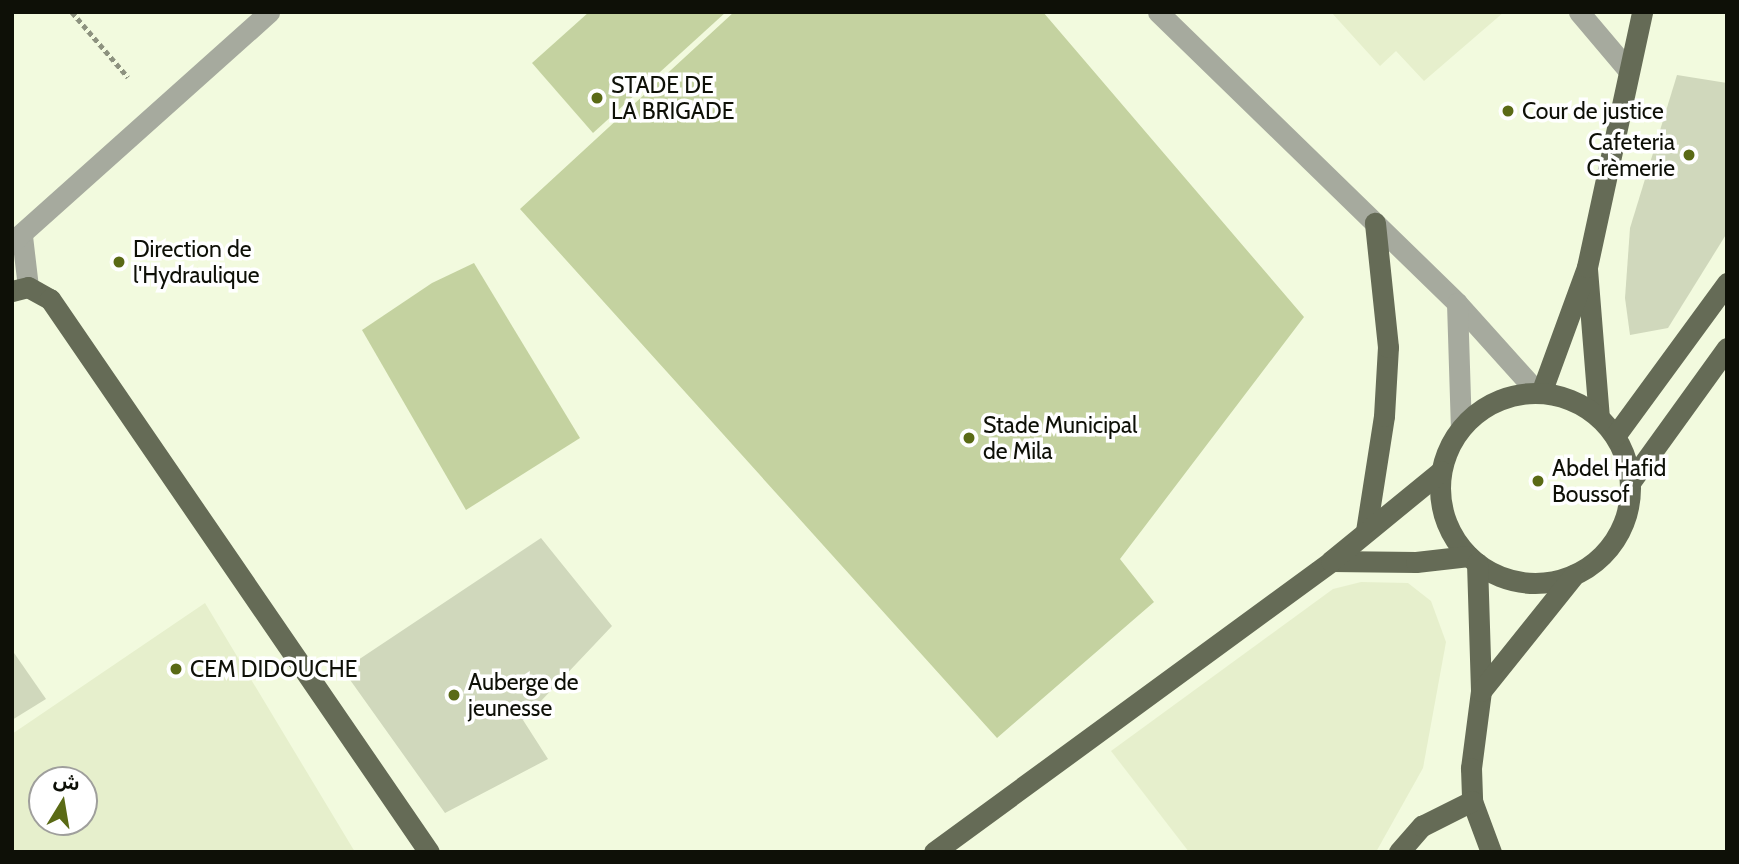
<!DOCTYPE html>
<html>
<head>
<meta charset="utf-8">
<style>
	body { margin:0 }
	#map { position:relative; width:1739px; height:864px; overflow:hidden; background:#f2fade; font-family:Cabin,"Noto Sans Arabic",sans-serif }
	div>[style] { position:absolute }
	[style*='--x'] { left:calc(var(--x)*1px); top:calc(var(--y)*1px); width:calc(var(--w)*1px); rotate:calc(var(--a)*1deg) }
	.built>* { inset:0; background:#e6efcc }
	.green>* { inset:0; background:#c4d2a0 }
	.building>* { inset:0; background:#d0d8bc }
	.path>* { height:4.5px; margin-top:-2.25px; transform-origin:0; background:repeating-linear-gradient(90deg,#8d927f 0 5px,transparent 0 8.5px) }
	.minor>* { height:21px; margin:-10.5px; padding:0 10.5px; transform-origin:10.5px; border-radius:10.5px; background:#a6aa9e }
	.major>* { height:21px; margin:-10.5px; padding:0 10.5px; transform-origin:10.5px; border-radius:10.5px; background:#656b56 }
	.major>.ring { margin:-10.5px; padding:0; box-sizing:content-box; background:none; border:21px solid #656b56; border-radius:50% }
	.dots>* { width:19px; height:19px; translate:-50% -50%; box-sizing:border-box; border:4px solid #fff; border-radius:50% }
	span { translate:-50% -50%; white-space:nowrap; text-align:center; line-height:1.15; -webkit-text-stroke:7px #fff; paint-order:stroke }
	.poi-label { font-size:23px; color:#0e1007 }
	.left { translate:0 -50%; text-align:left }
	.right { translate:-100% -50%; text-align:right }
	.frame { position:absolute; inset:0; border:14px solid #0e1007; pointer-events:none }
	.north { position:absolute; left:28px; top:766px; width:70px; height:70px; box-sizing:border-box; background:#fff; border:2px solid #9f9f9c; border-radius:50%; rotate:11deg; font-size:19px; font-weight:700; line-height:28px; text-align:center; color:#0e1007 }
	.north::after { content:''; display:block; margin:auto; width:24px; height:32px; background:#5a6a15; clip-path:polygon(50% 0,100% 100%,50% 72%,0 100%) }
</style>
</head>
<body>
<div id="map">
	<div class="built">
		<i style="clip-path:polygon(1331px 12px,1504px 12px,1424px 81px,1396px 51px,1380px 66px)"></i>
		<i style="clip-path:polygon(1361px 582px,1408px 583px,1431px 601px,1446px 642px,1423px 768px,1376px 852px,1189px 852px,1111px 751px,1333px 589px)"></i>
		<i style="clip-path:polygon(evenodd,205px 603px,355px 852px,12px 852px,12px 734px,205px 603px,42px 780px,84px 780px,84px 822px,42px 822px,42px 780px)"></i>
	</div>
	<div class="green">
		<i style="clip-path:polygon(589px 12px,726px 12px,593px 133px,532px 63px)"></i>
		<i style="clip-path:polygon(734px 12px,1043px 12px,1304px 317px,1120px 559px,1154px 602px,997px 738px,520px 209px)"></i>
		<i style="clip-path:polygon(474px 263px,580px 438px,466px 510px,362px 330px,432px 283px)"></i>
	</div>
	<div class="building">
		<i style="clip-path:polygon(1677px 75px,1727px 83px,1727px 233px,1668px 328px,1630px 335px,1625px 298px,1630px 228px)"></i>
		<i style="clip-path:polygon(541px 538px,612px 626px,523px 720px,548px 759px,445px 813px,343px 670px)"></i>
		<i style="clip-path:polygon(12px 650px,46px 699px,12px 720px)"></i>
	</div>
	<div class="path">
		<i style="--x:72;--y:12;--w:86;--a:49.3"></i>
	</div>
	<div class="minor">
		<i style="--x:1158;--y:12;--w:417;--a:44.2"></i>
		<i style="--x:1457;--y:303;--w:120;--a:48"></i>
		<i style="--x:1579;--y:12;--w:76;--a:49.8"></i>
		<i style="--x:22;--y:236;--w:51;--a:83.3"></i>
		<i style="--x:12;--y:242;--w:345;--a:-41.8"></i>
		<i style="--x:1457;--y:303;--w:125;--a:88.2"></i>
	</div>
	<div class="major">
		<i style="--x:1587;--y:269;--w:148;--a:85.4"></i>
		<i style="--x:12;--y:291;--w:16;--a:-14"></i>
		<i style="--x:28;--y:287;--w:25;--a:29"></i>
		<i style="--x:50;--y:299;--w:670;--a:55.58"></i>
		<i style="--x:1541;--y:393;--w:134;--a:-69.9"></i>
		<i style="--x:1587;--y:267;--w:261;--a:-77.8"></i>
		<i class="ring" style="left:1440px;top:393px;width:169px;height:169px"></i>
		<i style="--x:1615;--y:436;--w:190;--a:-53.8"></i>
		<i style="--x:1631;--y:481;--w:164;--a:-54.2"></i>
		<i style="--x:1366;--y:531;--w:116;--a:-81.1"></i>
		<i style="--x:1384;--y:416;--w:69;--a:-86.7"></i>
		<i style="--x:1388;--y:347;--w:125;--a:-96"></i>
		<i style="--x:1331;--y:561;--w:85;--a:0.7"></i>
		<i style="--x:1416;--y:562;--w:53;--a:-6.5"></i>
		<i style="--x:1477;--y:563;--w:128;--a:88.2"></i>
		<i style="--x:1481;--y:691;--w:78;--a:97.4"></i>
		<i style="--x:1471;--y:768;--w:33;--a:88"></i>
		<i style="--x:1472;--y:801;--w:54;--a:69.6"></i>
		<i style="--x:1481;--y:691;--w:149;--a:-51.3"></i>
		<i style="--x:934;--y:852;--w:492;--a:-36.2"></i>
		<i style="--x:1331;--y:561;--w:142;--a:-39.3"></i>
		<i style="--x:1399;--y:852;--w:35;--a:-49"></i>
		<i style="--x:1422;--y:826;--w:56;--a:-26.6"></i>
	</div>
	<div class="dots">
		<i style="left:597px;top:98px;background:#5a6a15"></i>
		<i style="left:1508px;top:111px;background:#5a6a15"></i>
		<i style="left:1689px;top:155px;background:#5a6a15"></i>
		<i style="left:119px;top:262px;background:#5a6a15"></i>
		<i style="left:969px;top:438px;background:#5a6a15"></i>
		<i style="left:1538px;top:481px;background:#5a6a15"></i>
		<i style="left:176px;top:669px;background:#5a6a15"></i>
		<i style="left:454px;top:695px;background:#5a6a15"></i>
	</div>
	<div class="poi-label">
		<span class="left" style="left:611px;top:98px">STADE DE<br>LA BRIGADE</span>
		<span class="left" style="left:1522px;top:111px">Cour de justice</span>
		<span class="right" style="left:1675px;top:155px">Cafeteria<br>Crèmerie</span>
		<span class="left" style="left:133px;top:262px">Direction de<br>l'Hydraulique</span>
		<span class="left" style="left:983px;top:438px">Stade Municipal<br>de Mila</span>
		<span class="left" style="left:1552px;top:481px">Abdel Hafid<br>Boussof</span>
		<span class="left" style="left:190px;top:669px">CEM DIDOUCHE</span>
		<span class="left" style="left:468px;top:695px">Auberge de<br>jeunesse</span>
	</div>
	<div class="frame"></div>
	<div class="north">ش</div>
</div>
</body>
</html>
